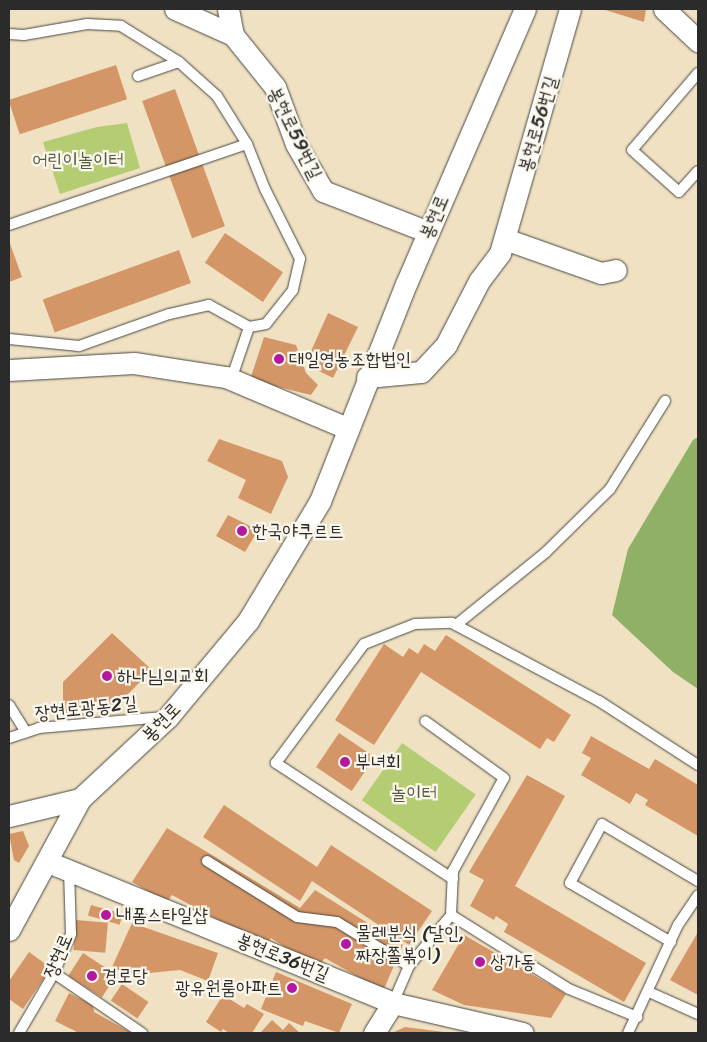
<!DOCTYPE html>
<html>
<head>
<meta charset="utf-8">
<style>
	body { margin:0 }
	#map { position:relative; width:707px; height:1042px; overflow:hidden; background:#efe1c2; font-family:Sriracha,"Poor Story",sans-serif }
	div>[style] { position:absolute }
	[style*='--x'] { left:calc(var(--x)*1px); top:calc(var(--y)*1px); width:calc(var(--w)*1px); rotate:calc(var(--a)*1deg) }
	.green>* { inset:0; background:#b4cd73; transform-origin:0 0 }
	.forest>* { inset:0; background:#8fb065 }
	.building>* { inset:0; background:#d49666; transform-origin:0 0 }
	.roads { filter:drop-shadow(0 0 1px #484642) drop-shadow(0 0 1px #484642) }
	.lane>* { height:10px; margin:-5px; padding:0 5px; transform-origin:5px; border-radius:5px; background:#fff }
	.street>* { height:21px; margin:-10.5px; padding:0 10.5px; transform-origin:10.5px; border-radius:10.5px; background:#fff }
	.dots>* { width:14px; height:14px; translate:-50% -50%; box-sizing:border-box; border:2px solid #fbf7ec; border-radius:50% }
	span { translate:-50% -50%; white-space:nowrap; text-align:center; line-height:1.15; -webkit-text-stroke:4.5px #fbf7ec; paint-order:stroke }
	.street-label { font-size:19px; color:#2b2b2b }
	.park-label { font-size:19px; color:#545c41 }
	.poi-label { font-size:19px; color:#2b2b2b }
	.left { translate:0 -50%; text-align:left }
	.right { translate:-100% -50%; text-align:right }
	.frame { position:absolute; inset:0; border:10px solid #2b2b2b; pointer-events:none }
</style>
</head>
<body>
<div id="map">
	<div class="green">
		<i style="clip-path:polygon(127px 123px,140px 168px,60px 194px,43px 142px,97px 127px)"></i>
		<i style="left:402px;top:743px;width:90px;height:70px;rotate:35deg"></i>
	</div>
	<div class="forest">
		<i style="clip-path:polygon(698px 437px,698px 689px,673px 672px,612px 615px,628px 549px,693px 440px)"></i>
	</div>
	<div class="building">
		<i style="clip-path:polygon(602px 9px,646px 9px,644px 22px)"></i>
		<i style="left:116px;top:65px;width:36px;height:113px;rotate:72deg"></i>
		<i style="left:175px;top:89px;width:146px;height:35px;rotate:70deg"></i>
		<i style="left:225px;top:233px;width:70px;height:36px;rotate:34deg"></i>
		<i style="clip-path:polygon(9px 241px,22px 277px,9px 282px)"></i>
		<i style="left:179px;top:250px;width:35px;height:145px;rotate:70deg"></i>
		<i style="clip-path:polygon(328px 313px,358px 327px,333px 378px,313px 368px,308px 358px)"></i>
		<i style="clip-path:polygon(264px 337px,296px 345px,306px 373px,318px 385px,311px 395px,250px 380px)"></i>
		<i style="clip-path:polygon(219px 439px,282px 461px,288px 477px,271px 514px,238px 498px,246px 480px,207px 461px)"></i>
		<i style="clip-path:polygon(228px 515px,250px 526px,257px 522px,268px 527px,261px 538px,255px 535px,245px 552px,216px 536px)"></i>
		<i style="clip-path:polygon(112px 633px,152px 670px,111px 711px,103px 699px,83px 716px,72px 716px,63px 711px,63px 682px)"></i>
		<i style="clip-path:polygon(446px 635px,571px 715px,554px 742px,547px 738px,540px 749px,421px 672px,374px 745px,335px 720px,384px 644px,403px 657px,409px 648px,418px 654px,424px 644px,435px 651px)"></i>
		<i style="left:339px;top:733px;width:43px;height:41px;rotate:34deg"></i>
		<i style="clip-path:polygon(591px 736px,649px 769px,655px 759px,698px 785px,698px 836px,645px 805px,648px 800px,636px 793px,630px 804px,581px 775px,591px 758px,582px 753px)"></i>
		<i style="clip-path:polygon(527px 775px,565px 796px,515px 886px,646px 963px,624px 1002px,504px 932px,508px 924px,496px 916px,494px 920px,470px 906px,484px 880px,469px 872px)"></i>
		<i style="clip-path:polygon(224px 805px,317px 867px,331px 845px,432px 911px,409px 945px,312px 881px,300px 901px,203px 837px)"></i>
		<i style="clip-path:polygon(167px 828px,300px 908px,315px 890px,403px 945px,383px 991px,325px 958px,317px 968px,271px 938px,266px 946px,172px 895px,167px 902px,132px 882px)"></i>
		<i style="clip-path:polygon(23px 831px,29px 846px,19px 863px,14px 860px,9px 834px)"></i>
		<i style="left:91px;top:905px;width:33px;height:11px;rotate:16deg"></i>
		<i style="left:76px;top:920px;width:32px;height:30px;rotate:5deg"></i>
		<i style="clip-path:polygon(132px 923px,218px 953px,208px 981px,180px 970px,128px 975px,112px 967px)"></i>
		<i style="clip-path:polygon(698px 932px,698px 995px,670px 980px)"></i>
		<i style="clip-path:polygon(464px 935px,566px 994px,551px 1018px,464px 1005px,432px 990px)"></i>
		<i style="clip-path:polygon(29px 952px,51px 968px,23px 1009px,9px 999px,9px 981px)"></i>
		<i style="left:83px;top:953px;width:40px;height:27px;rotate:33deg"></i>
		<i style="clip-path:polygon(276px 972px,352px 1004px,339px 1033px,305px 1021px,303px 1026px,261px 1009px)"></i>
		<i style="left:122px;top:984px;width:32px;height:20px;rotate:34deg"></i>
		<i style="clip-path:polygon(69px 993px,93px 1005px,94px 1012px,132px 1033px,79px 1033px,55px 1021px)"></i>
		<i style="clip-path:polygon(223px 995px,244px 1008px,247px 1004px,264px 1014px,252px 1033px,229px 1033px,223px 1029px,221px 1032px,206px 1022px)"></i>
		<i style="clip-path:polygon(272px 1020px,283px 1030px,289px 1023px,300px 1033px,260px 1033px)"></i>
		<i style="clip-path:polygon(405px 1027px,444px 1032px,444px 1033px,392px 1033px)"></i>
	</div>
	<div class="roads">
		<div class="lane">
			<i style="--x:9;--y:34;--w:15;--a:4"></i>
			<i style="--x:24;--y:35;--w:64;--a:-9.9"></i>
			<i style="--x:87;--y:24;--w:34;--a:3"></i>
			<i style="--x:121;--y:26;--w:68;--a:31.8"></i>
			<i style="--x:179;--y:62;--w:51;--a:41.8"></i>
			<i style="--x:217;--y:96;--w:57;--a:58"></i>
			<i style="--x:247;--y:144;--w:48;--a:68.2"></i>
			<i style="--x:265;--y:189;--w:78;--a:63.4"></i>
			<i style="--x:300;--y:259;--w:32;--a:103"></i>
			<i style="--x:293;--y:290;--w:43;--a:128.5"></i>
			<i style="--x:266;--y:324;--w:17;--a:170"></i>
			<i style="--x:249;--y:327;--w:46;--a:-151.2"></i>
			<i style="--x:209;--y:305;--w:41;--a:167.3"></i>
			<i style="--x:169;--y:314;--w:96;--a:160.4"></i>
			<i style="--x:79;--y:346;--w:70;--a:-174.3"></i>
			<i style="--x:698;--y:73;--w:101;--a:130.6"></i>
			<i style="--x:632;--y:150;--w:63;--a:41.8"></i>
			<i style="--x:679;--y:192;--w:28;--a:-48"></i>
			<i style="--x:138;--y:76;--w:43;--a:-18.9"></i>
			<i style="--x:9;--y:225;--w:251;--a:-18.8"></i>
			<i style="--x:231;--y:380;--w:56;--a:-71.2"></i>
			<i style="--x:456;--y:625;--w:116;--a:-39"></i>
			<i style="--x:546;--y:552;--w:90;--a:-44.5"></i>
			<i style="--x:610;--y:489;--w:104;--a:-58"></i>
			<i style="--x:9;--y:705;--w:32;--a:58"></i>
			<i style="--x:9;--y:738;--w:32;--a:-18"></i>
			<i style="--x:39;--y:728;--w:125;--a:-5"></i>
			<i style="--x:207;--y:861;--w:106;--a:31.9"></i>
			<i style="--x:297;--y:917;--w:40;--a:7.1"></i>
			<i style="--x:337;--y:922;--w:84;--a:31.4"></i>
			<i style="--x:453;--y:879;--w:212;--a:-146.8"></i>
			<i style="--x:276;--y:763;--w:148;--a:-53.5"></i>
			<i style="--x:364;--y:644;--w:55;--a:-21.4"></i>
			<i style="--x:415;--y:624;--w:37;--a:-2"></i>
			<i style="--x:452;--y:623;--w:166;--a:28"></i>
			<i style="--x:599;--y:701;--w:118;--a:32.9"></i>
			<i style="--x:451;--y:915;--w:139;--a:32.1"></i>
			<i style="--x:569;--y:989;--w:74;--a:22.4"></i>
			<i style="--x:671;--y:942;--w:117;--a:-149.7"></i>
			<i style="--x:570;--y:883;--w:67;--a:-61.5"></i>
			<i style="--x:602;--y:824;--w:112;--a:30.7"></i>
			<i style="--x:54;--y:973;--w:107;--a:34.3"></i>
			<i style="--x:649;--y:992;--w:54;--a:24.2"></i>
			<i style="--x:393;--y:1003;--w:40;--a:-66.6"></i>
			<i style="--x:409;--y:966;--w:66;--a:-50.5"></i>
			<i style="--x:451;--y:915;--w:44;--a:-87.4"></i>
			<i style="--x:453;--y:871;--w:106;--a:-61.3"></i>
			<i style="--x:504;--y:778;--w:97;--a:-144.2"></i>
			<i style="--x:19;--y:1033;--w:69;--a:-59.7"></i>
			<i style="--x:54;--y:973;--w:43;--a:-66.4"></i>
			<i style="--x:71;--y:934;--w:62;--a:-91.8"></i>
			<i style="--x:628;--y:1033;--w:119;--a:-65.2"></i>
			<i style="--x:678;--y:925;--w:36;--a:-56"></i>
		</div>
		<div class="street">
			<i style="--x:175;--y:9;--w:64;--a:24.1"></i>
			<i style="--x:233;--y:35;--w:67;--a:51.1"></i>
			<i style="--x:275;--y:87;--w:61;--a:69.8"></i>
			<i style="--x:296;--y:144;--w:54;--a:60.1"></i>
			<i style="--x:323;--y:191;--w:113;--a:21.3"></i>
			<i style="--x:228;--y:9;--w:26;--a:79"></i>
			<i style="--x:664;--y:9;--w:47;--a:43.3"></i>
			<i style="--x:505;--y:239;--w:102;--a:19.5"></i>
			<i style="--x:601;--y:273;--w:15;--a:-11"></i>
			<i style="--x:9;--y:370;--w:125;--a:-3.2"></i>
			<i style="--x:134;--y:363;--w:93;--a:8.7"></i>
			<i style="--x:226;--y:377;--w:131;--a:22.9"></i>
			<i style="--x:367;--y:377;--w:54;--a:-5.3"></i>
			<i style="--x:421;--y:372;--w:37;--a:-47"></i>
			<i style="--x:446;--y:345;--w:72;--a:-62.7"></i>
			<i style="--x:479;--y:281;--w:35;--a:-53"></i>
			<i style="--x:500;--y:253;--w:254;--a:-74"></i>
			<i style="--x:9;--y:816;--w:73;--a:-13.5"></i>
			<i style="--x:48;--y:862;--w:373;--a:22.2"></i>
			<i style="--x:393;--y:1003;--w:133;--a:13"></i>
			<i style="--x:9;--y:930;--w:149;--a:-61.5"></i>
			<i style="--x:80;--y:799;--w:120;--a:-43"></i>
			<i style="--x:168;--y:717;--w:125;--a:-50.2"></i>
			<i style="--x:248;--y:621;--w:140;--a:-59"></i>
			<i style="--x:320;--y:501;--w:233;--a:-68.4"></i>
			<i style="--x:406;--y:284;--w:300;--a:-66.6"></i>
			<i style="--x:374;--y:1033;--w:36;--a:-58"></i>
		</div>
	</div>
	<div class="dots">
		<i style="left:279px;top:359px;background:#b5179e"></i>
		<i style="left:242px;top:531px;background:#b5179e"></i>
		<i style="left:107px;top:676px;background:#b5179e"></i>
		<i style="left:345px;top:762px;background:#b5179e"></i>
		<i style="left:106px;top:915px;background:#b5179e"></i>
		<i style="left:346px;top:944px;background:#b5179e"></i>
		<i style="left:480px;top:962px;background:#b5179e"></i>
		<i style="left:92px;top:976px;background:#b5179e"></i>
		<i style="left:292px;top:988px;background:#b5179e"></i>
	</div>
	<div class="street-label">
		<span style="left:538px;top:124px;rotate:-74deg">봉현로56번길</span>
		<span style="left:295px;top:133px;rotate:64deg">봉현로59번길</span>
		<span style="left:434px;top:217px;rotate:-67deg">봉현로</span>
		<span style="left:86px;top:708px;rotate:-6deg">장현로광동2길</span>
		<span style="left:161px;top:722px;rotate:-46deg">봉현로</span>
		<span style="left:58px;top:956px;rotate:-67deg">장현로</span>
		<span style="left:283px;top:957px;rotate:22deg">봉현로36번길</span>
	</div>
	<div class="park-label">
		<span style="left:78px;top:160px">어린이놀이터</span>
		<span style="left:414px;top:793px">놀이터</span>
	</div>
	<div class="poi-label">
		<span class="left" style="left:289px;top:359px">대일영농조합법인</span>
		<span class="left" style="left:252px;top:531px">한국야쿠르트</span>
		<span class="left" style="left:117px;top:676px">하나님의교회</span>
		<span class="left" style="left:355px;top:762px">부녀회</span>
		<span class="left" style="left:116px;top:915px">내폼스타일샵</span>
		<span class="left" style="left:356px;top:944px">물레분식 (달인,<br>짜장쫄볶이)</span>
		<span class="left" style="left:490px;top:962px">상가동</span>
		<span class="left" style="left:102px;top:976px">경로당</span>
		<span class="right" style="left:282px;top:988px">광유원룸아파트</span>
	</div>
	<div class="frame"></div>
</div>
</body>
</html>
